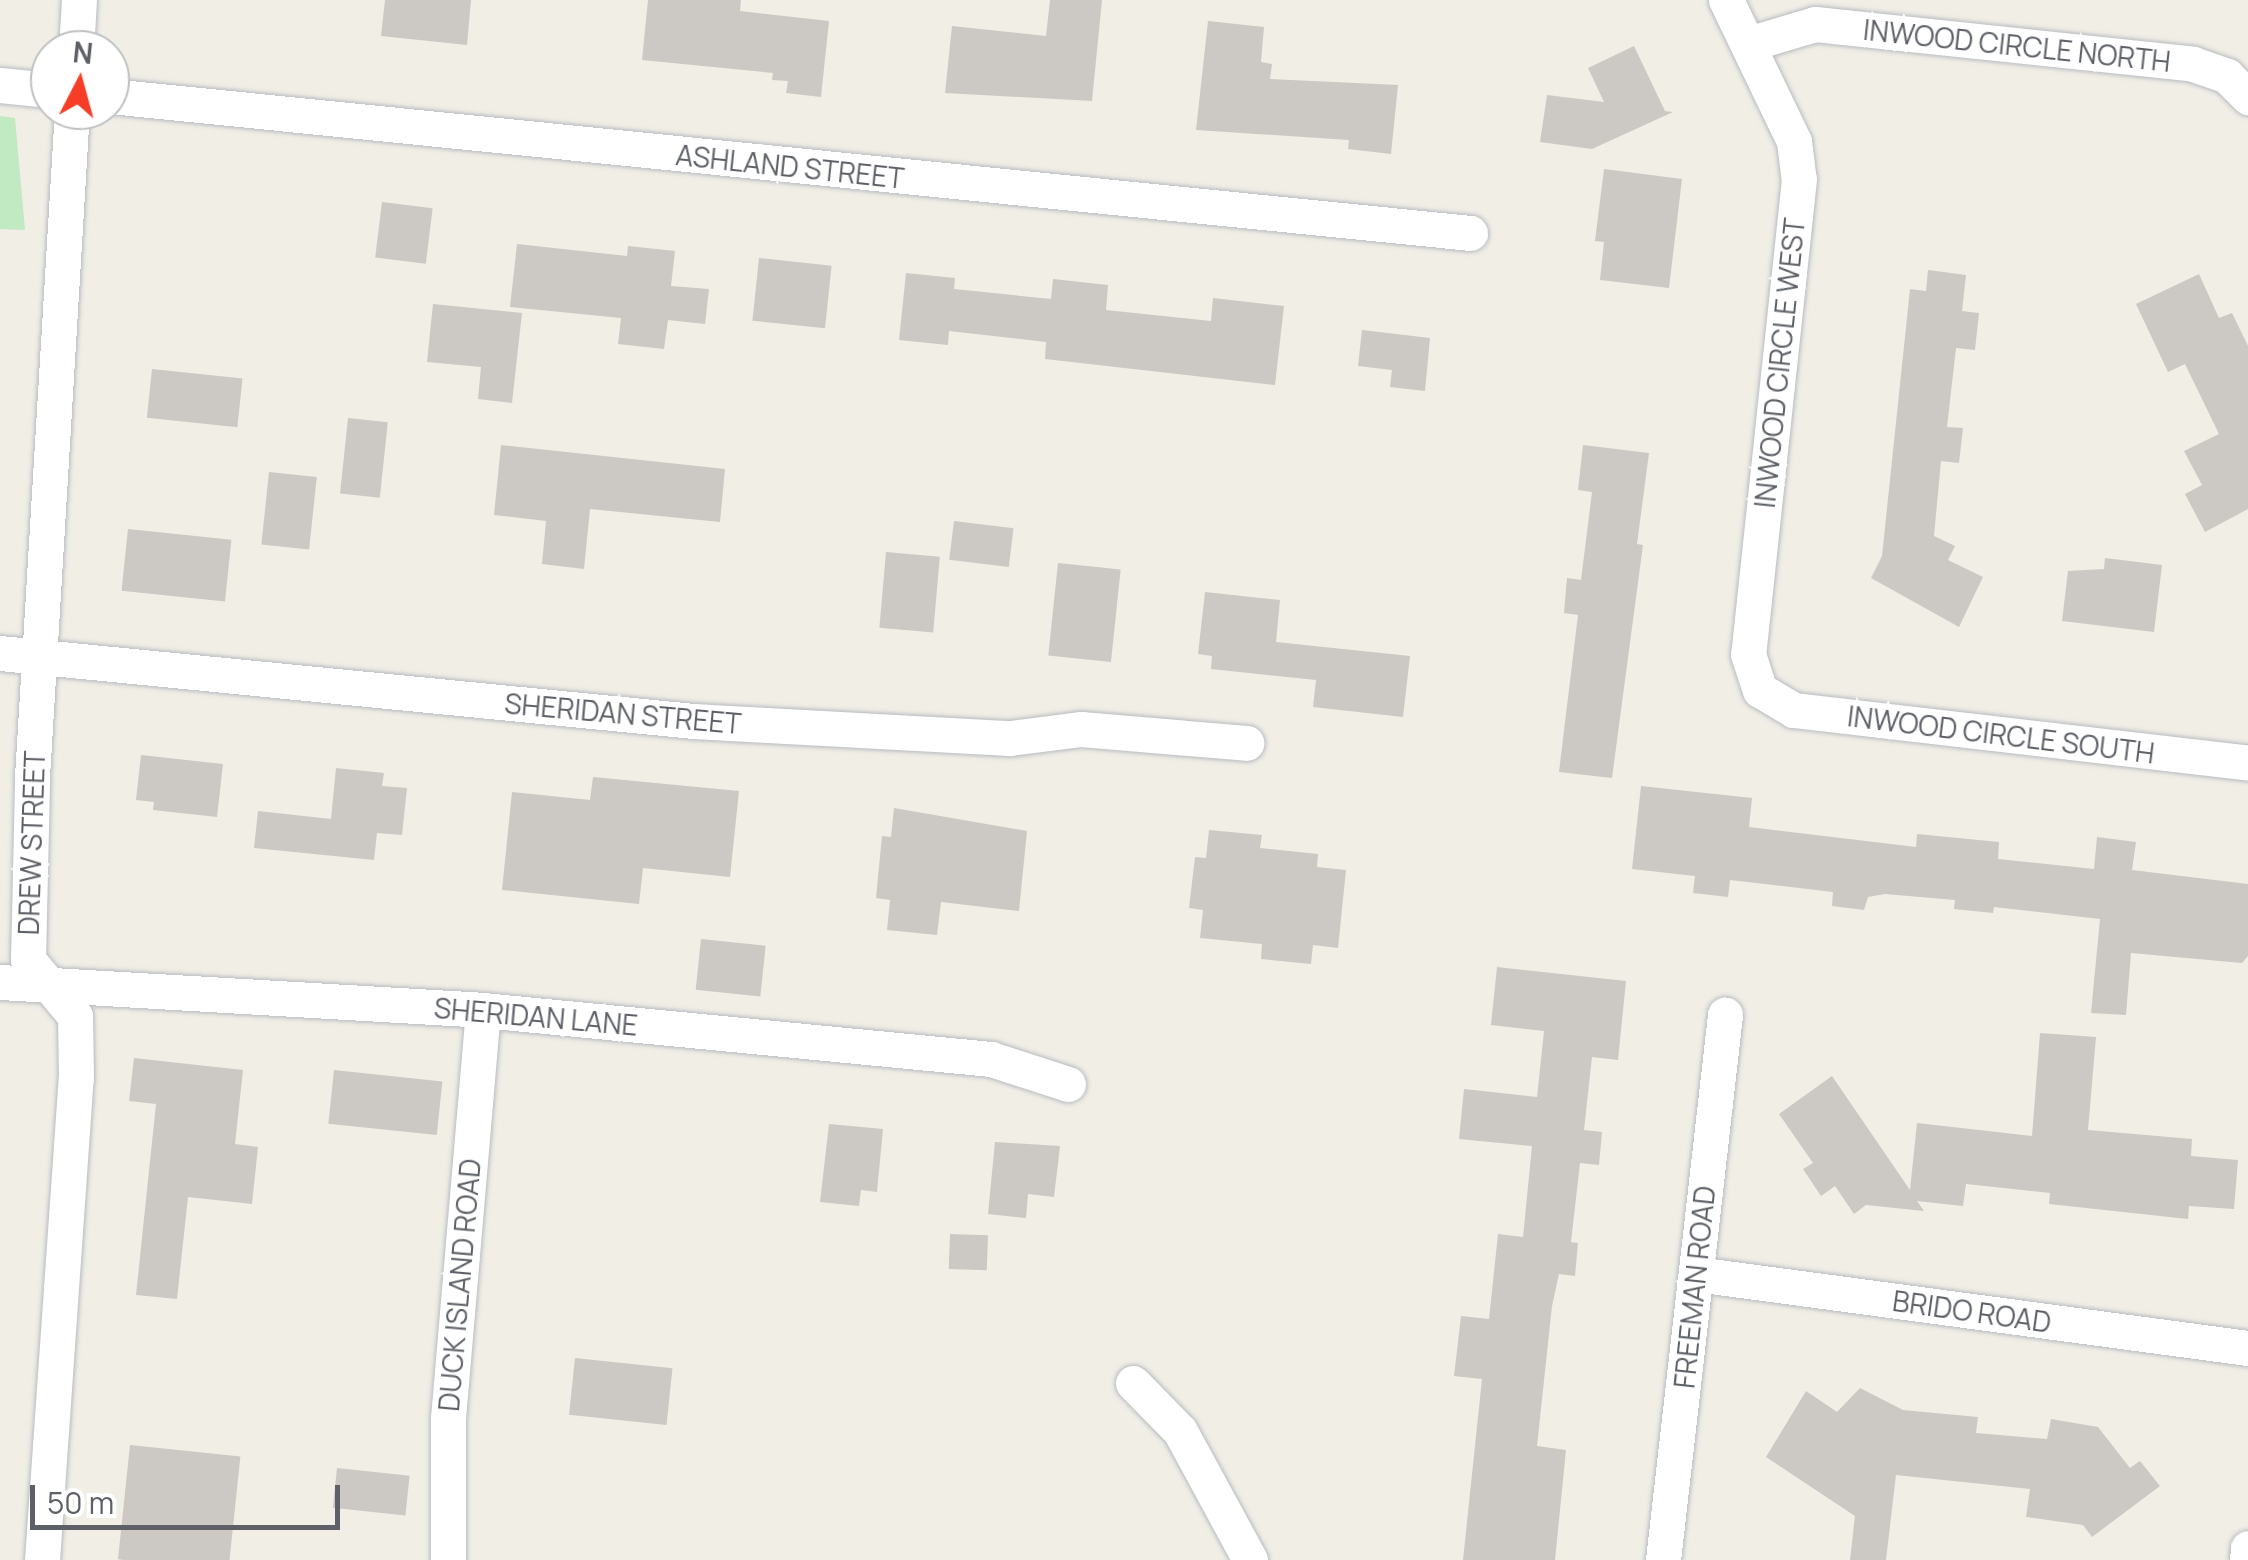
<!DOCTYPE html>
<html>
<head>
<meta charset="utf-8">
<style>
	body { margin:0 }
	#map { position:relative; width:2248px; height:1560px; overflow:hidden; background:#f1eee6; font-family:Manrope,sans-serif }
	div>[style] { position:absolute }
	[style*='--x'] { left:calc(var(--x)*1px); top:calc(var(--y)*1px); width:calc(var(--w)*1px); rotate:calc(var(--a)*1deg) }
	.green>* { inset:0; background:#c1e9c2 }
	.building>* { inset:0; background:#ccc8c3; transform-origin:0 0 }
	.roads { filter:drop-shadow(0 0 2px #b8bbc0) drop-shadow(0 0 2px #b8bbc0) }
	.street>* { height:35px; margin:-17.5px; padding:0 17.5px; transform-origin:17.5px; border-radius:17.5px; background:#fff }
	span { translate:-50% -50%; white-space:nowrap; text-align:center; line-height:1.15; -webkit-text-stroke:8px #fff; paint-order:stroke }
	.street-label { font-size:28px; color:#5d6167 }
	.north { position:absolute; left:30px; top:30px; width:100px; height:100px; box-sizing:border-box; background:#fff; border:2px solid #bec0c2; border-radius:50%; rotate:6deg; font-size:28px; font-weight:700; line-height:40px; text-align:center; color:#5d6167 }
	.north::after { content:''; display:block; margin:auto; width:35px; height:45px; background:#f53d27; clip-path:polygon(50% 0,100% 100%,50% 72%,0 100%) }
	.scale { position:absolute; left:30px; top:1485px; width:310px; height:45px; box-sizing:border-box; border:5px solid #5d6167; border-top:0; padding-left:12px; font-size:30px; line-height:35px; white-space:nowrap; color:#5d6167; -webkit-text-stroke:8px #fff; paint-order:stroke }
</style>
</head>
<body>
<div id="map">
	<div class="green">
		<i style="clip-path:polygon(0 116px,15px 118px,25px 230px,0 229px)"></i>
	</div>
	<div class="building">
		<i style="clip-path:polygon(385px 0,471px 0,467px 45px,381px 36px)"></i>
		<i style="clip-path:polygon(648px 0,741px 0,740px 11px,829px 21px,821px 97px,786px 93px,788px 81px,772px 80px,773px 73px,642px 60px)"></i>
		<i style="clip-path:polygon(1050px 0,1102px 0,1092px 101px,945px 93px,952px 26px,1046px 36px)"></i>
		<i style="clip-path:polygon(1208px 21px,1264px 27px,1261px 62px,1272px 64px,1270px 79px,1398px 85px,1391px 154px,1348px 149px,1349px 140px,1196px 130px)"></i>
		<i style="clip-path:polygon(1634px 46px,1665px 111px,1673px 112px,1592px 149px,1540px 142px,1547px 95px,1604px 102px,1588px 68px)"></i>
		<i style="clip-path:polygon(1604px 169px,1682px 179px,1669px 288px,1600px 280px,1604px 242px,1595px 241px)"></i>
		<i style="left:382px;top:202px;width:51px;height:56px;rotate:7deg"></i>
		<i style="clip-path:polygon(517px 244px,627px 256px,628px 246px,675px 251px,671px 286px,709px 289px,705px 324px,668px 320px,664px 349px,618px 344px,621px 318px,510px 307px)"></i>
		<i style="left:759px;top:258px;width:73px;height:63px;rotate:6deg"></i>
		<i style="clip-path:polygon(1928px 270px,1966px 275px,1962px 311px,1979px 313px,1975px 350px,1956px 348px,1947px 427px,1963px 428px,1959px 463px,1941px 461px,1934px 536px,1955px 546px,1948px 560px,1983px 577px,1959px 627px,1871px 578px,1882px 556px,1910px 289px,1926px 291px)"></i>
		<i style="clip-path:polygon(906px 273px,955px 278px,954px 289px,1051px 299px,1053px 279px,1108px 285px,1106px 310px,1211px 321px,1213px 298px,1284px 306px,1275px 385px,1045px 359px,1046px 342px,949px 331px,948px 345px,899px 340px)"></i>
		<i style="clip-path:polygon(2199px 274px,2219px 318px,2232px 313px,2248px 346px,2248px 509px,2205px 532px,2185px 494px,2202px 485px,2184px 451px,2219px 434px,2185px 364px,2168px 372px,2136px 304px)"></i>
		<i style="clip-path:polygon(433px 304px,522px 313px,512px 403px,478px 399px,481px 367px,427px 362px)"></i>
		<i style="clip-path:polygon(1362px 330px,1430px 338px,1425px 391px,1390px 387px,1392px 370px,1358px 366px)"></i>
		<i style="left:152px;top:369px;width:91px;height:49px;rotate:6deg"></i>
		<i style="left:348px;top:418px;width:40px;height:76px;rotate:6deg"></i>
		<i style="clip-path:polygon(501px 445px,725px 469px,720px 522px,590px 509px,584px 569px,542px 564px,546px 521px,494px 515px)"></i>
		<i style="clip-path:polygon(1583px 445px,1649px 453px,1637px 544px,1643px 545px,1612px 778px,1559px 772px,1578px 615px,1564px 613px,1567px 578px,1581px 580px,1592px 492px,1578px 490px)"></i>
		<i style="left:269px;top:472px;width:48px;height:73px;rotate:6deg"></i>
		<i style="left:954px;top:521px;width:60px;height:39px;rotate:7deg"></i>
		<i style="left:128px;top:529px;width:104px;height:62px;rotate:6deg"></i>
		<i style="left:886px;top:552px;width:54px;height:76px;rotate:5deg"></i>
		<i style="clip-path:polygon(2105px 558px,2162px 565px,2154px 632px,2062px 621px,2068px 571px,2104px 569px)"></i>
		<i style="left:1058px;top:563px;width:63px;height:93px;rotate:6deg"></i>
		<i style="clip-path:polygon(1205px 592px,1280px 600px,1276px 642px,1410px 656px,1403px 717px,1313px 707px,1316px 680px,1211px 669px,1212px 656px,1198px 654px)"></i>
		<i style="clip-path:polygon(141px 755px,223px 764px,217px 817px,153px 810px,154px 802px,136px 800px)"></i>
		<i style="clip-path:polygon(336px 768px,384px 773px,382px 786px,407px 788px,402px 835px,377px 833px,374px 860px,254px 848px,258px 811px,331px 819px)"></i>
		<i style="clip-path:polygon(593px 777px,739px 791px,730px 877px,643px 868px,639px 904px,502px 890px,512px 792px,590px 800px)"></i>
		<i style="clip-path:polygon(1641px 786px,1752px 798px,1749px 827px,1916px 847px,1917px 834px,1999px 842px,1998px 859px,2094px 869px,2097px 837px,2136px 842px,2132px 870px,2248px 884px,2248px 956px,2242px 963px,2131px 953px,2126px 1015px,2091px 1013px,2100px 919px,1994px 907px,1993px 913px,1954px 909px,1955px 900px,1885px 894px,1868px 897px,1864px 910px,1832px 906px,1833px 892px,1730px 880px,1728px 897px,1693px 893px,1695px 876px,1632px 869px)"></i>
		<i style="clip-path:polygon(894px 808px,1027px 831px,1019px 911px,941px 902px,937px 935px,887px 930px,890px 900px,876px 898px,882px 836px,891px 837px)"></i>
		<i style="clip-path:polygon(1209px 830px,1262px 835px,1260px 848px,1318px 854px,1317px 867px,1346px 870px,1338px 948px,1313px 945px,1311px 964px,1261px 959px,1262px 944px,1200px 938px,1203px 910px,1189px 908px,1195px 857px,1206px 858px)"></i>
		<i style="left:701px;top:939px;width:65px;height:51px;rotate:6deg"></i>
		<i style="clip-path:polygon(1497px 967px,1626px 981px,1618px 1060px,1592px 1057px,1584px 1130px,1602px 1132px,1599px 1165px,1580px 1163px,1571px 1242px,1578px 1243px,1575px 1276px,1559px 1274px,1552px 1306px,1537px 1446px,1566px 1450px,1555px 1560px,1463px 1560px,1482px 1379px,1454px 1376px,1461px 1316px,1489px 1319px,1498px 1234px,1523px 1237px,1532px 1146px,1459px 1139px,1464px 1089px,1537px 1097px,1544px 1031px,1491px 1025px)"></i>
		<i style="clip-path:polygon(2040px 1033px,2096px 1037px,2088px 1130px,2192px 1139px,2191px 1156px,2238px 1160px,2234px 1209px,2189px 1206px,2188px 1219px,2049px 1204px,2050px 1193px,1966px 1184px,1963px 1206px,1917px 1201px,1924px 1211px,1866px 1205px,1854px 1214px,1835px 1186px,1821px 1196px,1803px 1169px,1813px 1163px,1779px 1114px,1832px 1076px,1910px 1190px,1917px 1123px,2032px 1136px)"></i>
		<i style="clip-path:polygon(134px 1058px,243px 1070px,235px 1144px,258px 1147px,252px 1204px,188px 1197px,177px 1299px,136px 1295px,156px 1104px,129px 1101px)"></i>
		<i style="left:334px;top:1070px;width:109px;height:54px;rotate:6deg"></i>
		<i style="clip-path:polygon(829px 1124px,883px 1129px,877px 1192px,861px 1190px,859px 1206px,820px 1202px)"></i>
		<i style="clip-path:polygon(995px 1142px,1060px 1146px,1054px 1197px,1028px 1194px,1026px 1218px,988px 1214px)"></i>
		<i style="left:950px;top:1234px;width:38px;height:35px;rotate:2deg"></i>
		<i style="left:575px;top:1358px;width:98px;height:57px;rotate:6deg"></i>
		<i style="clip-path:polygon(1860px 1388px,1903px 1410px,1978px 1417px,1976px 1433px,2047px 1439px,2051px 1419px,2098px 1427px,2130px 1468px,2140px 1461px,2160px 1486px,2092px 1537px,2083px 1525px,2026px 1517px,2030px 1489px,1896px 1475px,1886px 1560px,1850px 1560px,1855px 1516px,1766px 1457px,1806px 1391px,1837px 1412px)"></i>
		<i style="left:130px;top:1445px;width:111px;height:115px;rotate:6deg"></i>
		<i style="left:337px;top:1468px;width:73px;height:40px;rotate:6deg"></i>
	</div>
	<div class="roads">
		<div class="street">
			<i style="--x:1726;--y:0;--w:157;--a:64.3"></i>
			<i style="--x:1794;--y:141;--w:38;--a:83"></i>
			<i style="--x:1799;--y:179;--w:478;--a:96.1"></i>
			<i style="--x:1748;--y:654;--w:38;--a:72"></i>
			<i style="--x:1760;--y:690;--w:39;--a:31"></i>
			<i style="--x:1793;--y:710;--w:458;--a:6.6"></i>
			<i style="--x:1748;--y:44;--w:70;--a:-16.6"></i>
			<i style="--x:1815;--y:24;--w:380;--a:6"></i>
			<i style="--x:2193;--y:64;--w:36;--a:19"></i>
			<i style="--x:2227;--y:76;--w:30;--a:45"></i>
			<i style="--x:76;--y:50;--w:50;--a:-86.6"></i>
			<i style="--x:0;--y:85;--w:50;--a:5.7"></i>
			<i style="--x:110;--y:96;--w:1367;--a:5.75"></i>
			<i style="--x:0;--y:653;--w:696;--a:5.6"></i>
			<i style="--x:693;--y:721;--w:317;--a:3.1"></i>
			<i style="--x:1010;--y:738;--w:72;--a:-7.2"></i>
			<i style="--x:1081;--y:729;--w:166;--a:4.8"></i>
			<i style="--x:0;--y:982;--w:484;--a:3.3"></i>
			<i style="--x:483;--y:1010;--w:510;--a:5.51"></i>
			<i style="--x:991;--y:1059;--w:81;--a:18"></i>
			<i style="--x:1696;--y:1274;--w:557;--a:7.64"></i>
			<i style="--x:1133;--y:1383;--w:67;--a:45.6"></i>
			<i style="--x:1180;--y:1431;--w:147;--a:61.5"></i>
			<i style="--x:42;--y:1560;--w:483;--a:-86"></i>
			<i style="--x:76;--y:1078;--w:62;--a:-90.9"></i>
			<i style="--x:75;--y:1016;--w:73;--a:-130"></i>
			<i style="--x:28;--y:960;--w:183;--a:-88.7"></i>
			<i style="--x:32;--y:777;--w:668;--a:-86.57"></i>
			<i style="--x:448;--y:1560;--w:142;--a:-90"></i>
			<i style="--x:448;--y:1418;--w:409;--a:-85.1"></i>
			<i style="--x:1663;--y:1560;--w:549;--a:-83.51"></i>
			<i style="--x:2247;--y:1560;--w:12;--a:-85"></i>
		</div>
	</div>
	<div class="street-label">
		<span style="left:2017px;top:45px;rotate:6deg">INWOOD CIRCLE NORTH</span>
		<span style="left:790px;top:166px;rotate:6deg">ASHLAND STREET</span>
		<span style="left:1779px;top:363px;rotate:-84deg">INWOOD CIRCLE WEST</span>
		<span style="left:623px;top:713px;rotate:5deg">SHERIDAN STREET</span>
		<span style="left:2001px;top:734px;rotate:7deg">INWOOD CIRCLE SOUTH</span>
		<span style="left:31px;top:843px;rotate:-88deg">DREW STREET</span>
		<span style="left:536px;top:1016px;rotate:5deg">SHERIDAN LANE</span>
		<span style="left:459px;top:1285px;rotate:-85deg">DUCK ISLAND ROAD</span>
		<span style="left:1694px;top:1287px;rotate:-84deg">FREEMAN ROAD</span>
		<span style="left:1972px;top:1311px;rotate:8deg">BRIDO ROAD</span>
	</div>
	<div class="north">N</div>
	<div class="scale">50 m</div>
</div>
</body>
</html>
